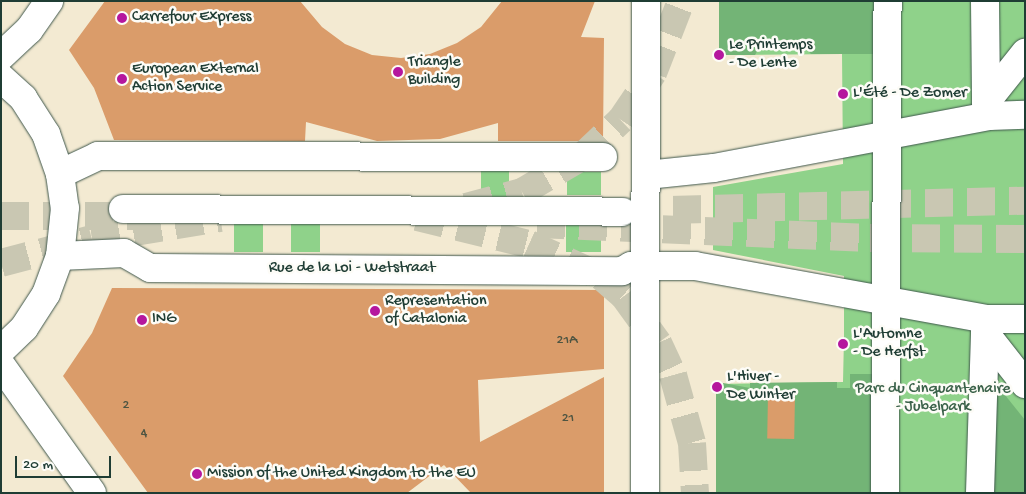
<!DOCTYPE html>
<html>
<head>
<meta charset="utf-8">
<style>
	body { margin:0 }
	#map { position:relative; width:1026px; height:494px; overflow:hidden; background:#f3ead2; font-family:"Gochi Hand",sans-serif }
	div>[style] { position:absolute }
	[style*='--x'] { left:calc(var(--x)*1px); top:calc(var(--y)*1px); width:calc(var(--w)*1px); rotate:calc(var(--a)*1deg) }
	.green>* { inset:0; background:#8fd28a; transform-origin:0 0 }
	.forest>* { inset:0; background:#73b476 }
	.building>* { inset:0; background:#da9c6a; transform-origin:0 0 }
	.highway-tunnel>* { height:28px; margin-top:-14px; transform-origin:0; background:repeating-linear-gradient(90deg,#c9c7b2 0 28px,transparent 0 42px) }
	.roads { filter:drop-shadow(0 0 1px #3f574c) drop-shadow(0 0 1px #3f574c) }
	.minor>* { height:28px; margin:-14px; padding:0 14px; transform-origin:14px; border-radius:14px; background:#fff }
	.major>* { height:28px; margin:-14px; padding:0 14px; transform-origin:14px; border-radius:14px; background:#fff }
	.dots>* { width:14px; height:14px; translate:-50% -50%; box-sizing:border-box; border:2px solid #fdfcf7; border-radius:50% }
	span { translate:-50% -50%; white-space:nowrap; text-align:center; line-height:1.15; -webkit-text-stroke:5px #fdfcf7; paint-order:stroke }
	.number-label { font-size:14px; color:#4e5542 }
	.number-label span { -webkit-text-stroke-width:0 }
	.poi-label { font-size:16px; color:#1f3d34 }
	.left { translate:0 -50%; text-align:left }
	.street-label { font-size:16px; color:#1f3d34 }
	.park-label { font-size:16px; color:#3b624a }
	.frame { position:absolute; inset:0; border:2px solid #1f3d34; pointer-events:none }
	.scale { position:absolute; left:15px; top:456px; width:96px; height:22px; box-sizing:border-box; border:2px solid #1f3d34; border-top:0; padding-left:6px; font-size:15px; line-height:18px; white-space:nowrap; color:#1f3d34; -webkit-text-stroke:4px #fdfcf7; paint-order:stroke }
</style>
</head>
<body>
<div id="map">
	<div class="green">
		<i style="clip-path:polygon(719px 1px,1025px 1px,1025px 493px,716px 493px,716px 384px,843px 382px,844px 337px,844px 276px,713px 250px,713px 187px,843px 164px,842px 54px,719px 55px)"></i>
		<i style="left:481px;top:171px;width:28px;height:33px"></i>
		<i style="left:567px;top:172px;width:34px;height:23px"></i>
		<i style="left:234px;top:219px;width:29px;height:33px"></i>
		<i style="left:320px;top:219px;width:33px;height:29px;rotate:90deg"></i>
		<i style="left:566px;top:224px;width:35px;height:28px"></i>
	</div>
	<div class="forest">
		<i style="clip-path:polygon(719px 1px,878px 1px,878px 54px,811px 54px,799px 41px,783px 41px,760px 46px,755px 55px,719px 55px)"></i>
		<i style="clip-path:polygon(850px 374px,878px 374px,877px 493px,716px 493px,716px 391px,723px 390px,723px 383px,750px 388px,750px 383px,837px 382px,837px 388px,850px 388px)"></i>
		<i style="clip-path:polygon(989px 375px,1025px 420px,1025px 493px,988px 493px)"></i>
	</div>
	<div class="building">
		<i style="clip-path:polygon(105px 1px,300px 1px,322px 27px,345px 44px,372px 55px,401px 58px,430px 54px,457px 43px,481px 27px,502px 1px,595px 1px,581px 37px,604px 38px,603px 141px,498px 141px,498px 123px,440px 139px,377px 141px,306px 122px,305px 141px,114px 140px,94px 88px,69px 50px)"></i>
		<i style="clip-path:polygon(112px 288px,604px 290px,604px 369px,478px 380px,480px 442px,604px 377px,604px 493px,471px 493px,444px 465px,407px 493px,148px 493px,63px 376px,92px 333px)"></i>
		<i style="left:795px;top:394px;width:45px;height:27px;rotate:91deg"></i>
	</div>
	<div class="highway-tunnel">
		<i style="--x:466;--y:207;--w:58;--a:-15"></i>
		<i style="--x:522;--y:192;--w:71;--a:-30.5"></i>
		<i style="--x:583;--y:156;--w:52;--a:-43.5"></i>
		<i style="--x:621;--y:120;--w:57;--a:-55.8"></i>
		<i style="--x:653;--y:73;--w:77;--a:-68.7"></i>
		<i style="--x:631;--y:211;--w:394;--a:-1.5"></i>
		<i style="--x:1;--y:216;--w:145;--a:0"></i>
		<i style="--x:417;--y:217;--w:115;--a:13.6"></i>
		<i style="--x:529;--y:244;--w:80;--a:24.3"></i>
		<i style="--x:602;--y:277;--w:29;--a:41"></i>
		<i style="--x:624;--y:296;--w:58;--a:54.1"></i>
		<i style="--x:658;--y:343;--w:35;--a:65"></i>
		<i style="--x:673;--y:375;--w:71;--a:74.4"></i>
		<i style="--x:692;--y:443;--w:50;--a:86.6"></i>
		<i style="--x:537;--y:224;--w:333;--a:2.4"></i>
		<i style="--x:870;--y:238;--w:155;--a:0.4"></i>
		<i style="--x:1;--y:263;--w:94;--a:-14.8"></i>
		<i style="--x:92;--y:239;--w:130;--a:-9.3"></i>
	</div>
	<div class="roads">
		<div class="minor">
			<i style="--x:985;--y:1;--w:101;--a:89.4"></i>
			<i style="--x:1;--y:78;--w:30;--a:42"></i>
			<i style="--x:23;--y:98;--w:43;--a:57.4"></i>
			<i style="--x:46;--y:134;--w:42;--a:70.7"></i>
			<i style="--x:60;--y:174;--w:34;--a:82"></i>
			<i style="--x:65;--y:208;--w:48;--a:95.9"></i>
			<i style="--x:60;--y:256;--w:40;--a:110.2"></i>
			<i style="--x:46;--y:294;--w:40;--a:122.9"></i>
			<i style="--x:24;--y:328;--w:32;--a:136"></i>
			<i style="--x:987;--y:109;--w:7;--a:-98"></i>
			<i style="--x:986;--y:102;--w:63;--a:-51.5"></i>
			<i style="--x:60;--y:174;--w:42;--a:-25.3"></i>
			<i style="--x:98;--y:156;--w:505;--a:0.11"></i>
			<i style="--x:647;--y:175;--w:67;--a:-6"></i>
			<i style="--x:714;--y:168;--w:280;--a:-10.7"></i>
			<i style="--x:989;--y:116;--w:36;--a:-2"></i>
			<i style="--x:123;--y:209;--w:499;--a:0.3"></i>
			<i style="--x:60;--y:256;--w:64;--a:-2.7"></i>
			<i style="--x:124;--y:253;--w:30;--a:30"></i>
			<i style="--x:150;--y:268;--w:472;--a:0.4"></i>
			<i style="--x:622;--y:271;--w:10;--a:-29"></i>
			<i style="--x:631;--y:266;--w:64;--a:0"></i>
			<i style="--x:695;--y:266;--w:298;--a:10.3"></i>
			<i style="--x:988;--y:319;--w:37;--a:0"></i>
			<i style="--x:986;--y:325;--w:8;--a:97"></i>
			<i style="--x:985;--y:333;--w:65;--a:51.9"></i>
			<i style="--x:1;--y:365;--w:157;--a:54.6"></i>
			<i style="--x:645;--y:493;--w:492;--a:-89.9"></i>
			<i style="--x:885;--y:493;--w:492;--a:-89.7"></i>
			<i style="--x:980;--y:493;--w:160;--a:-88.2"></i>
		</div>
		<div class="major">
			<i style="--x:1;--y:56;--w:38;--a:-43"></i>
			<i style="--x:29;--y:30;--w:35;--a:-55"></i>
		</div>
	</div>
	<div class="dots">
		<i style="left:122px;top:18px;background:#b5179e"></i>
		<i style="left:719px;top:55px;background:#b5179e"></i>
		<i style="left:398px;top:72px;background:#b5179e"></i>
		<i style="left:122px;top:79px;background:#b5179e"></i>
		<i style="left:843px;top:94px;background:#b5179e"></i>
		<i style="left:375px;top:311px;background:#b5179e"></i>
		<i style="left:142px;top:320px;background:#b5179e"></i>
		<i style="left:843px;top:344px;background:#b5179e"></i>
		<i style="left:717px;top:387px;background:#b5179e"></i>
		<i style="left:197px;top:474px;background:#b5179e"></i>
	</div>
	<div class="number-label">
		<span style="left:567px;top:341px">21A</span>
		<span style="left:126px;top:406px">2</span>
		<span style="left:568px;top:419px">21</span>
		<span style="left:144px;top:434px">4</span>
	</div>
	<div class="poi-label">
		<span class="left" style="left:132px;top:18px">Carrefour Express</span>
		<span class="left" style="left:729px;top:55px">Le Printemps<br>- De Lente</span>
		<span class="left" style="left:408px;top:72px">Triangle<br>Building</span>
		<span class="left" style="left:132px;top:79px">European External<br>Action Service</span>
		<span class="left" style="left:853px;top:94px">L'Été - De Zomer</span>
		<span class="left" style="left:385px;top:311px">Representation<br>of Catalonia</span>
		<span class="left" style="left:152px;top:320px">ING</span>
		<span class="left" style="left:853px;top:344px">L'Automne<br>- De Herfst</span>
		<span class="left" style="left:727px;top:387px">L'Hiver -<br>De Winter</span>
		<span class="left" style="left:207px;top:474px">Mission of the United Kingdom to the EU</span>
	</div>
	<div class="street-label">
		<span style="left:352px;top:269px">Rue de la Loi - Wetstraat</span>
	</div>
	<div class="park-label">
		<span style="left:933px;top:399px">Parc du Cinquantenaire<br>- Jubelpark</span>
	</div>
	<div class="frame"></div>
	<div class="scale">20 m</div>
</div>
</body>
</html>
